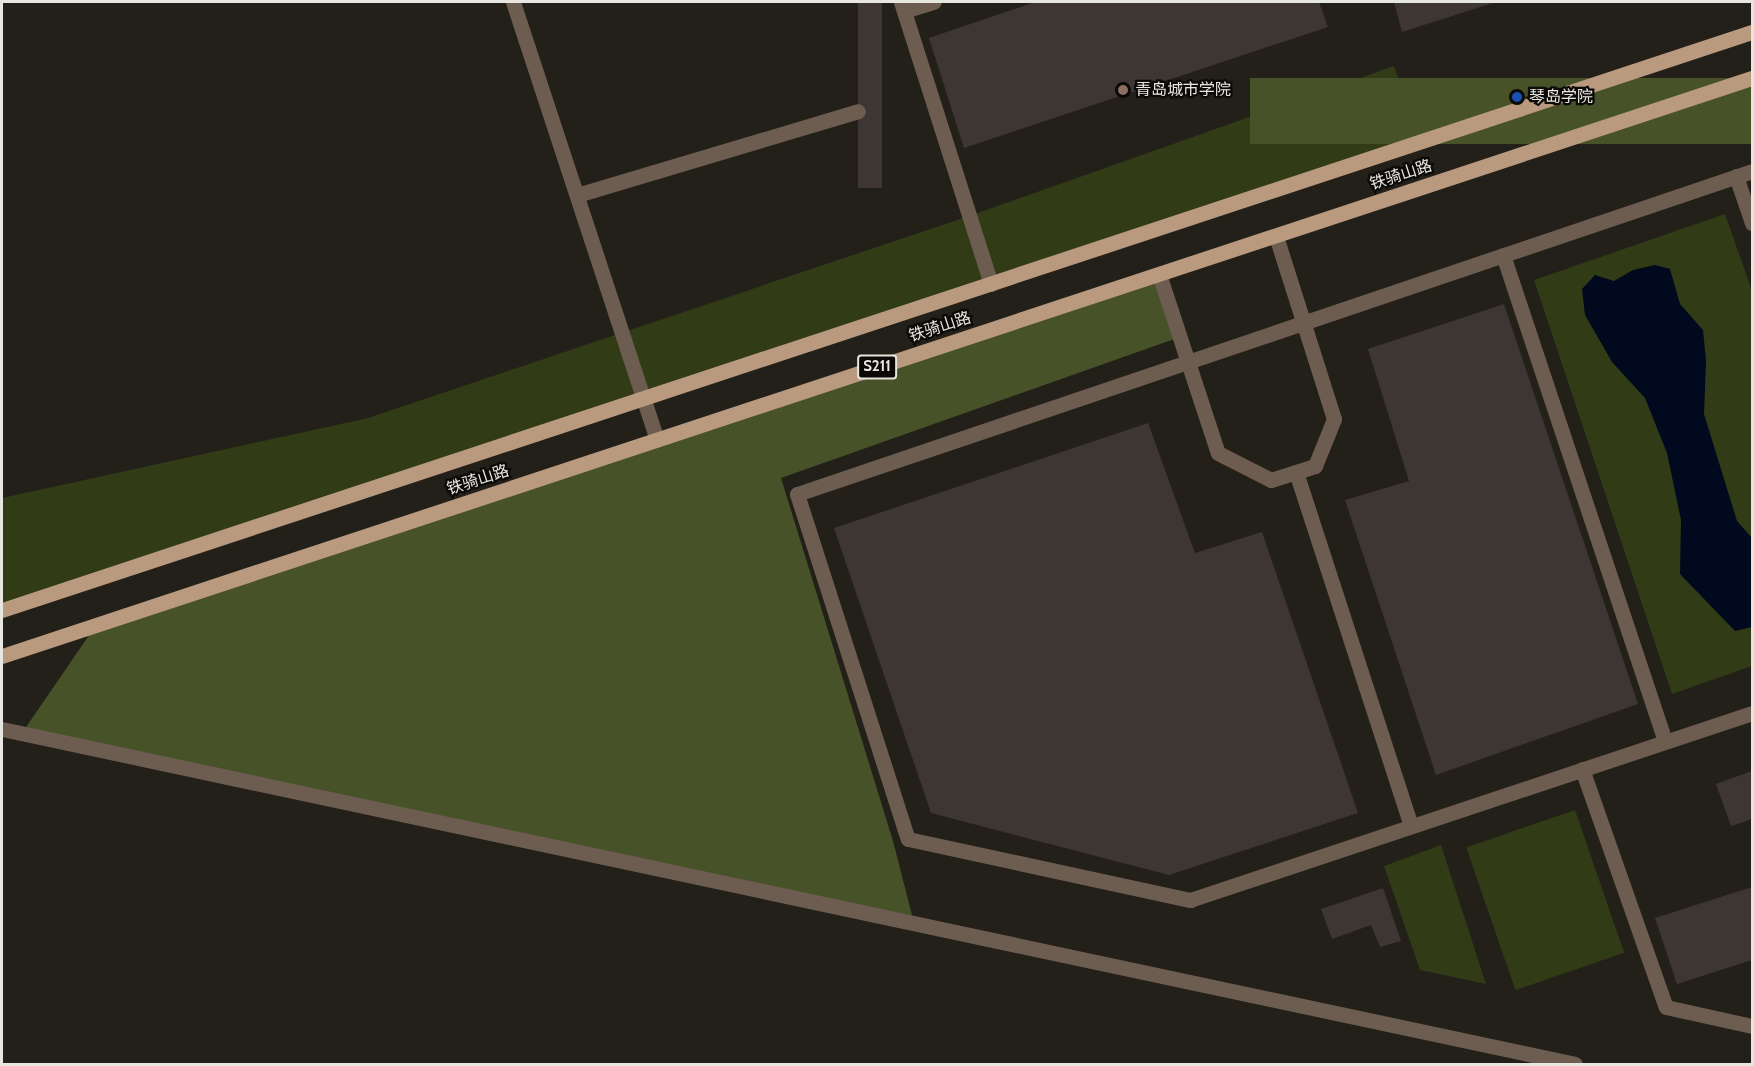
<!DOCTYPE html>
<html>
<head>
<meta charset="utf-8">
<style>
	body { margin:0 }
	#map { position:relative; width:1754px; height:1066px; overflow:hidden; background:#222019; font-family:Cabin,"Noto Sans SC",sans-serif }
	div>[style] { position:absolute }
	[style*='--x'] { left:calc(var(--x)*1px); top:calc(var(--y)*1px); width:calc(var(--w)*1px); rotate:calc(var(--a)*1deg) }
	.green>* { inset:0; background:#313b15; transform-origin:0 0 }
	.forest>* { inset:0; background:#475229; transform-origin:0 0 }
	.water>* { inset:0; background:#00091d }
	.building>* { inset:0; background:#3e3632; transform-origin:0 0 }
	.minor>* { height:15px; margin:-7.5px; padding:0 7.5px; transform-origin:7.5px; border-radius:7.5px; background:#6d5d50 }
	.major>* { height:15px; margin:-7.5px; padding:0 7.5px; transform-origin:7.5px; border-radius:7.5px; background:#ba9a7f }
	.dots>* { width:16px; height:16px; translate:-50% -50%; box-sizing:border-box; border:3px solid #0b0a07; border-radius:50% }
	span { translate:-50% -50%; white-space:nowrap; text-align:center; line-height:1.15; -webkit-text-stroke:4.5px #0b0a07; paint-order:stroke }
	.shield-label span { padding:2px 4px; background:#0b0a07; border:2px solid; border-radius:4px; -webkit-text-stroke-width:0 }
	.shield-label { font-size:15px; color:#e8e6e1; font-weight:700 }
	.poi-label { font-size:16px; color:#e8e6e1 }
	.left { translate:0 -50%; text-align:left }
	.street-label { font-size:16px; color:#e8e6e1 }
	.frame { position:absolute; inset:0; border:3px solid #e8e6e1; pointer-events:none }
</style>
</head>
<body>
<div id="map">
	<div class="green">
		<i style="clip-path:polygon(1394px 66px,1420px 142px,2px 610px,2px 498px,368px 418px,969px 216px)"></i>
		<i style="clip-path:polygon(1725px 214px,1752px 291px,1752px 666px,1672px 694px,1534px 280px)"></i>
		<i style="left:1575px;top:810px;width:151px;height:115px;rotate:71deg"></i>
		<i style="clip-path:polygon(1441px 845px,1486px 984px,1420px 970px,1384px 866px)"></i>
	</div>
	<div class="forest">
		<i style="left:1752px;top:78px;width:66px;height:502px;rotate:90deg"></i>
		<i style="clip-path:polygon(1159px 274px,1180px 337px,781px 478px,893px 841px,914px 923px,22px 733px,96px 625px)"></i>
	</div>
	<div class="water">
		<i style="clip-path:polygon(1655px 265px,1670px 269px,1680px 304px,1703px 330px,1706px 361px,1704px 414px,1737px 521px,1752px 538px,1752px 627px,1735px 631px,1680px 574px,1681px 520px,1667px 453px,1645px 398px,1612px 362px,1585px 315px,1582px 289px,1595px 275px,1614px 281px,1633px 270px)"></i>
	</div>
	<div class="building">
		<i style="left:858px;top:2px;width:24px;height:186px"></i>
		<i style="clip-path:polygon(1035px 2px,1319px 2px,1328px 27px,964px 148px,929px 38px)"></i>
		<i style="clip-path:polygon(1394px 2px,1496px 2px,1402px 32px)"></i>
		<i style="clip-path:polygon(1504px 304px,1638px 704px,1436px 775px,1345px 500px,1409px 481px,1368px 349px)"></i>
		<i style="clip-path:polygon(1148px 423px,1195px 553px,1262px 532px,1358px 813px,1169px 875px,931px 813px,834px 528px)"></i>
		<i style="clip-path:polygon(1752px 771px,1752px 819px,1731px 826px,1716px 784px)"></i>
		<i style="clip-path:polygon(1752px 887px,1752px 960px,1677px 984px,1655px 918px)"></i>
		<i style="clip-path:polygon(1383px 888px,1401px 941px,1380px 947px,1371px 925px,1332px 939px,1321px 909px)"></i>
	</div>
	<div class="minor">
		<i style="--x:513;--y:2;--w:461;--a:71.8"></i>
		<i style="--x:901;--y:2;--w:296;--a:72.3"></i>
		<i style="--x:904;--y:11;--w:31;--a:-17"></i>
		<i style="--x:1752;--y:171;--w:1008;--a:161.31"></i>
		<i style="--x:797;--y:494;--w:362;--a:72.2"></i>
		<i style="--x:908;--y:839;--w:289;--a:12.2"></i>
		<i style="--x:1190;--y:900;--w:592;--a:-18.4"></i>
		<i style="--x:1736;--y:176;--w:50;--a:71.2"></i>
		<i style="--x:577;--y:195;--w:293;--a:-16.6"></i>
		<i style="--x:1503;--y:255;--w:512;--a:71.57"></i>
		<i style="--x:1159;--y:274;--w:188;--a:71.8"></i>
		<i style="--x:1218;--y:453;--w:59;--a:27"></i>
		<i style="--x:1271;--y:480;--w:46;--a:-17.7"></i>
		<i style="--x:1315;--y:466;--w:51;--a:-68"></i>
		<i style="--x:1334;--y:419;--w:192;--a:-107.6"></i>
		<i style="--x:1296;--y:472;--w:371;--a:72"></i>
		<i style="--x:2;--y:729;--w:1608;--a:12.02"></i>
		<i style="--x:1582;--y:769;--w:252;--a:70.6"></i>
		<i style="--x:1666;--y:1007;--w:88;--a:12.5"></i>
	</div>
	<div class="major">
		<i style="--x:2;--y:610;--w:1843;--a:-18.28"></i>
		<i style="--x:2;--y:656;--w:1843;--a:-18.28"></i>
	</div>
	<div class="dots">
		<i style="left:1123px;top:90px;background:#8d6e63"></i>
		<i style="left:1517px;top:97px;background:#1a4fb4"></i>
	</div>
	<div class="shield-label">
		<span style="left:877px;top:367px">S211</span>
	</div>
	<div class="poi-label">
		<span class="left" style="left:1135px;top:90px">青岛城市学院</span>
		<span class="left" style="left:1529px;top:97px">琴岛学院</span>
	</div>
	<div class="street-label">
		<span style="left:1401px;top:175px;rotate:-18deg">铁骑山路</span>
		<span style="left:940px;top:327px;rotate:-18deg">铁骑山路</span>
		<span style="left:478px;top:480px;rotate:-18deg">铁骑山路</span>
	</div>
	<div class="frame"></div>
</div>
</body>
</html>
